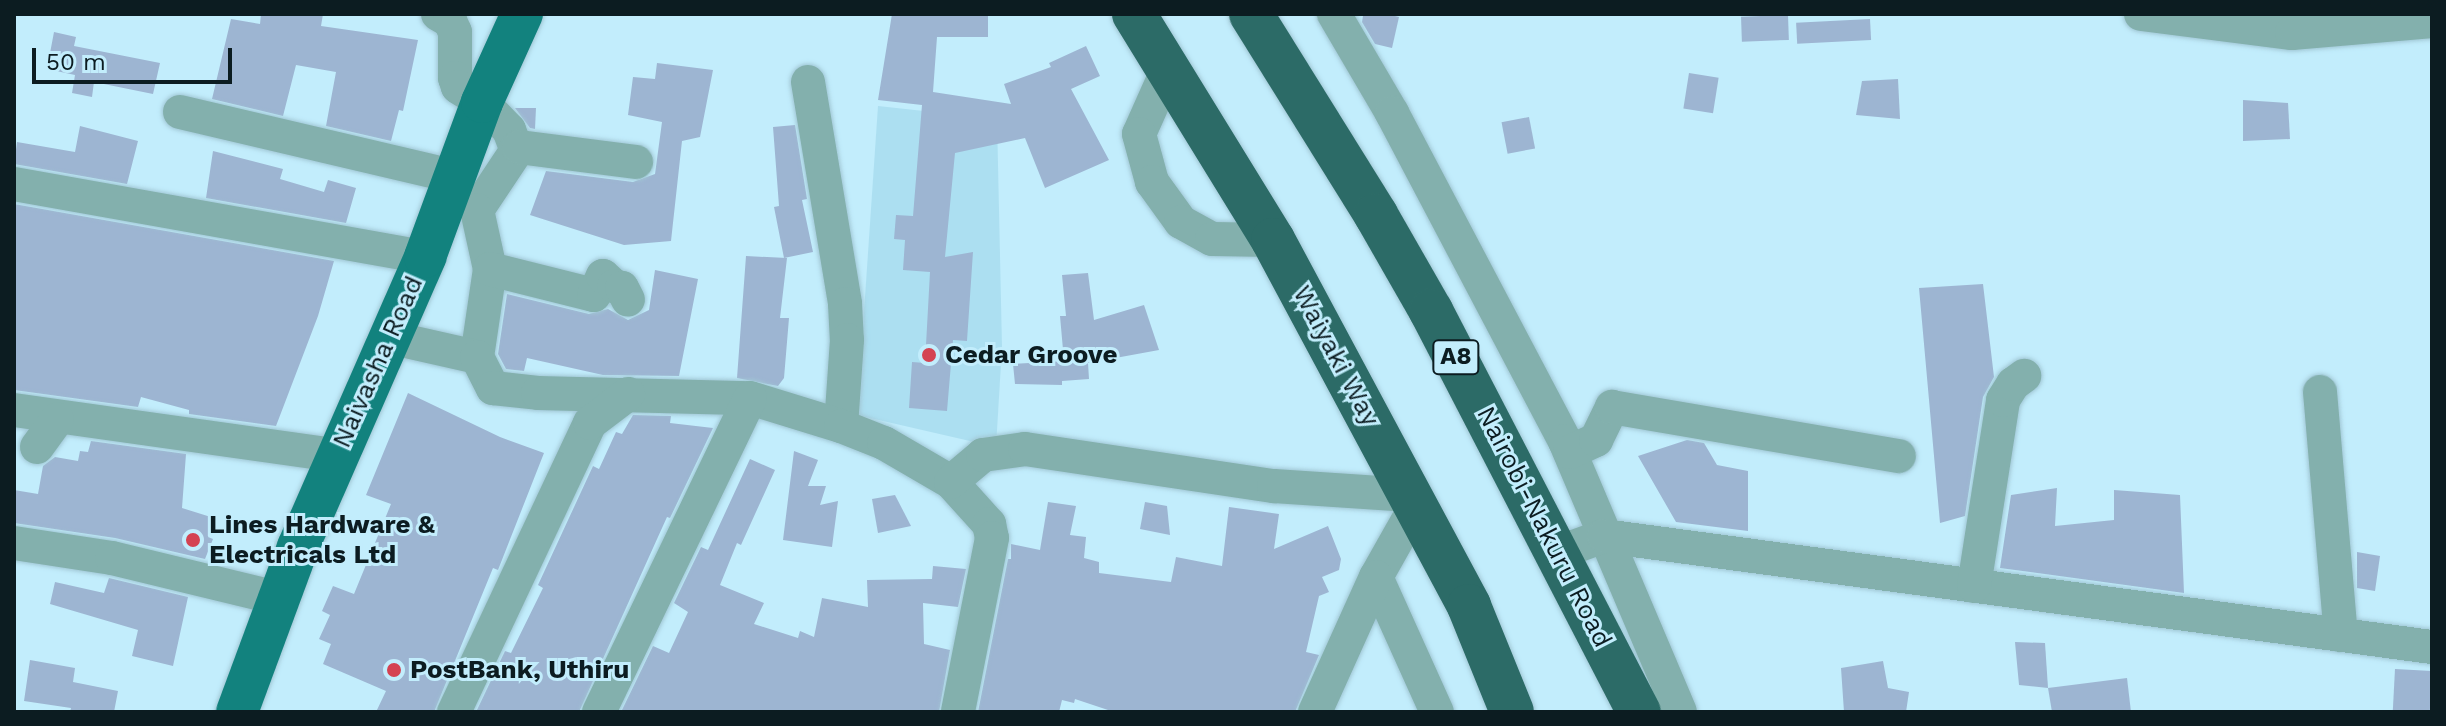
<!DOCTYPE html>
<html>
<head>
<meta charset="utf-8">
<style>
	body { margin:0 }
	#map { position:relative; width:2446px; height:726px; overflow:hidden; background:#c2edfc; font-family:"Work Sans",sans-serif }
	div>[style] { position:absolute }
	[style*='--x'] { left:calc(var(--x)*1px); top:calc(var(--y)*1px); width:calc(var(--w)*1px); rotate:calc(var(--a)*1deg) }
	.built>* { inset:0; background:#acdff1 }
	.building>* { inset:0; background:#9db5d2; transform-origin:0 0 }
	.roads { filter:drop-shadow(0 0 2px #a1c7d5) drop-shadow(0 0 2px #a1c7d5) }
	.minor>* { height:34px; margin:-17px; padding:0 17px; transform-origin:17px; border-radius:17px; background:#83b0ad }
	.major>* { height:42px; margin:-21px; padding:0 21px; transform-origin:21px; border-radius:21px; background:#12827e }
	.highway>* { height:44px; margin:-22px; padding:0 22px; transform-origin:22px; border-radius:22px; background:#2c6b67 }
	.dots>* { width:22px; height:22px; translate:-50% -50%; box-sizing:border-box; border:4px solid #c2edfc; border-radius:50% }
	span { translate:-50% -50%; white-space:nowrap; text-align:center; line-height:1.15; -webkit-text-stroke:6px #c2edfc; paint-order:stroke }
	.shield-label span { padding:2px 6px; background:#c2edfc; border:2px solid; border-radius:6px; -webkit-text-stroke-width:0 }
	.shield-label { font-size:24px; color:#0c1c21; font-weight:700 }
	.poi-label { font-size:26px; color:#0c1c21; font-weight:700 }
	.left { translate:0 -50%; text-align:left }
	.street-label { font-size:26px; color:#0c1c21 }
	.frame { position:absolute; inset:0; border:16px solid #0c1c21; pointer-events:none }
	.scale { position:absolute; left:32px; top:48px; width:200px; height:36px; box-sizing:border-box; border:4px solid #0c1c21; border-top:0; padding-left:10px; font-size:24px; line-height:28px; white-space:nowrap; color:#0c1c21; -webkit-text-stroke:6px #c2edfc; paint-order:stroke }
</style>
</head>
<body>
<div id="map">
	<div class="built">
		<i style="clip-path:polygon(878px 106px,997px 119px,1002px 347px,996px 447px,857px 415px)"></i>
	</div>
	<div class="building">
		<i style="clip-path:polygon(261px 14px,323px 14px,321px 26px,418px 40px,403px 111px,399px 110px,391px 141px,326px 126px,336px 72px,296px 65px,283px 116px,212px 99px,231px 19px,260px 24px)"></i>
		<i style="clip-path:polygon(892px 14px,988px 14px,988px 37px,937px 37px,933px 92px,1011px 104px,1004px 84px,1051px 67px,1049px 63px,1086px 46px,1100px 76px,1071px 89px,1109px 160px,1045px 188px,1025px 138px,955px 153px,945px 257px,973px 252px,967px 341px,953px 340px,947px 411px,909px 408px,912px 362px,925px 363px,930px 272px,903px 270px,905px 240px,894px 239px,896px 215px,913px 216px,922px 105px,878px 100px)"></i>
		<i style="clip-path:polygon(1387px 14px,1399px 17px,1392px 48px,1375px 44px,1362px 22px,1363px 16px)"></i>
		<i style="left:1788px;top:15px;width:25px;height:47px;rotate:88deg"></i>
		<i style="left:1870px;top:19px;width:21px;height:74px;rotate:87deg"></i>
		<i style="clip-path:polygon(54px 32px,76px 37px,74px 46px,160px 63px,153px 94px,94px 82px,92px 97px,72px 93px,75px 75px,47px 69px)"></i>
		<i style="clip-path:polygon(657px 63px,713px 70px,700px 137px,682px 141px,671px 241px,624px 245px,530px 215px,546px 171px,633px 182px,655px 174px,662px 122px,628px 115px,633px 77px,655px 79px)"></i>
		<i style="left:1689px;top:73px;width:30px;height:36px;rotate:9deg"></i>
		<i style="clip-path:polygon(1898px 79px,1900px 119px,1856px 115px,1862px 81px)"></i>
		<i style="clip-path:polygon(2243px 100px,2288px 103px,2290px 139px,2243px 141px)"></i>
		<i style="clip-path:polygon(515px 108px,536px 108px,535px 129px,530px 128px)"></i>
		<i style="left:1529px;top:117px;width:32px;height:28px;rotate:79deg"></i>
		<i style="clip-path:polygon(795px 125px,807px 199px,802px 200px,813px 252px,784px 258px,774px 207px,779px 206px,773px 127px)"></i>
		<i style="clip-path:polygon(80px 126px,138px 141px,127px 184px,14px 164px,17px 142px,75px 152px)"></i>
		<i style="clip-path:polygon(213px 151px,283px 169px,280px 179px,324px 192px,328px 180px,356px 188px,346px 223px,206px 198px)"></i>
		<i style="clip-path:polygon(14px 204px,334px 261px,318px 316px,276px 426px,189px 414px,189px 410px,141px 397px,138px 407px,14px 390px)"></i>
		<i style="clip-path:polygon(746px 256px,787px 258px,780px 318px,789px 318px,784px 378px,778px 386px,737px 378px)"></i>
		<i style="clip-path:polygon(655px 270px,698px 279px,679px 376px,603px 375px,527px 358px,524px 371px,506px 369px,498px 354px,507px 294px,589px 314px,608px 309px,628px 320px,649px 310px)"></i>
		<i style="clip-path:polygon(1088px 273px,1094px 320px,1144px 305px,1159px 350px,1088px 363px,1089px 379px,1062px 381px,1062px 385px,1015px 384px,1013px 364px,1064px 361px,1060px 316px,1066px 316px,1062px 275px)"></i>
		<i style="clip-path:polygon(1983px 284px,1994px 377px,1983px 397px,1965px 516px,1940px 523px,1919px 288px)"></i>
		<i style="clip-path:polygon(408px 393px,500px 437px,544px 453px,498px 570px,493px 568px,434px 712px,376px 712px,386px 691px,323px 664px,331px 644px,319px 639px,330px 615px,322px 611px,333px 586px,354px 594px,391px 504px,366px 495px)"></i>
		<i style="clip-path:polygon(633px 415px,671px 416px,670px 423px,713px 428px,670px 518px,667px 517px,579px 712px,476px 712px,505px 651px,511px 653px,543px 588px,538px 585px,593px 466px,599px 469px,616px 432px,622px 434px)"></i>
		<i style="clip-path:polygon(1687px 440px,1704px 443px,1717px 465px,1748px 471px,1748px 531px,1676px 522px,1638px 456px)"></i>
		<i style="clip-path:polygon(91px 441px,186px 454px,182px 508px,214px 518px,208px 537px,213px 539px,205px 559px,115px 538px,14px 523px,14px 490px,38px 494px,43px 466px,55px 457px,78px 461px,80px 451px,88px 452px)"></i>
		<i style="clip-path:polygon(794px 451px,818px 460px,808px 486px,826px 486px,820px 505px,838px 501px,832px 547px,783px 540px)"></i>
		<i style="clip-path:polygon(750px 459px,775px 470px,741px 545px,737px 543px,720px 585px,764px 603px,754px 624px,798px 638px,800px 631px,814px 637px,822px 598px,868px 607px,867px 580px,932px 579px,933px 566px,966px 569px,958px 607px,923px 603px,924px 644px,950px 650px,939px 712px,621px 712px,653px 646px,669px 653px,688px 612px,674px 603px,701px 547px,708px 550px)"></i>
		<i style="clip-path:polygon(2057px 488px,2055px 526px,2114px 520px,2114px 490px,2180px 495px,2184px 593px,2000px 568px,2011px 495px)"></i>
		<i style="clip-path:polygon(895px 495px,911px 526px,878px 533px,872px 499px)"></i>
		<i style="clip-path:polygon(1048px 502px,1076px 506px,1070px 535px,1086px 537px,1084px 558px,1099px 562px,1099px 573px,1171px 582px,1176px 557px,1222px 566px,1229px 507px,1279px 514px,1274px 549px,1328px 526px,1341px 559px,1339px 570px,1322px 577px,1329px 592px,1319px 596px,1306px 652px,1319px 655px,1295px 712px,1114px 712px,1075px 699px,1074px 703px,1062px 700px,1059px 712px,978px 712px,1008px 559px,1011px 559px,1011px 544px,1040px 550px)"></i>
		<i style="clip-path:polygon(1145px 502px,1167px 506px,1170px 535px,1140px 529px)"></i>
		<i style="clip-path:polygon(2357px 552px,2380px 556px,2375px 591px,2357px 588px)"></i>
		<i style="clip-path:polygon(109px 578px,188px 597px,173px 666px,132px 656px,138px 630px,50px 604px,55px 582px,104px 593px)"></i>
		<i style="clip-path:polygon(2015px 642px,2045px 643px,2048px 688px,2019px 685px)"></i>
		<i style="clip-path:polygon(30px 660px,75px 668px,73px 682px,118px 691px,114px 712px,70px 712px,71px 708px,24px 701px)"></i>
		<i style="clip-path:polygon(1883px 661px,1888px 688px,1909px 692px,1906px 712px,1844px 712px,1841px 668px)"></i>
		<i style="left:2395px;top:669px;width:37px;height:43px;rotate:3deg"></i>
		<i style="clip-path:polygon(2127px 678px,2131px 712px,2052px 712px,2048px 688px)"></i>
	</div>
	<div class="roads">
		<div class="minor">
			<i style="--x:438;--y:14;--w:14;--a:30"></i>
			<i style="--x:450;--y:21;--w:12;--a:66"></i>
			<i style="--x:455;--y:32;--w:46;--a:90"></i>
			<i style="--x:455;--y:78;--w:9;--a:72"></i>
			<i style="--x:458;--y:87;--w:28;--a:32"></i>
			<i style="--x:482;--y:102;--w:39;--a:46"></i>
			<i style="--x:509;--y:130;--w:19;--a:69"></i>
			<i style="--x:516;--y:148;--w:3;--a:-18"></i>
			<i style="--x:519;--y:147;--w:76;--a:123.7"></i>
			<i style="--x:477;--y:210;--w:60;--a:77.6"></i>
			<i style="--x:490;--y:269;--w:89;--a:98.4"></i>
			<i style="--x:1334;--y:14;--w:115;--a:59.6"></i>
			<i style="--x:1392;--y:113;--w:371;--a:62.2"></i>
			<i style="--x:1565;--y:441;--w:294;--a:67"></i>
			<i style="--x:2141;--y:14;--w:152;--a:7.2"></i>
			<i style="--x:2292;--y:33;--w:141;--a:-4.9"></i>
			<i style="--x:1168;--y:69;--w:71;--a:114"></i>
			<i style="--x:1139;--y:134;--w:50;--a:74.8"></i>
			<i style="--x:1152;--y:182;--w:49;--a:54.1"></i>
			<i style="--x:1181;--y:222;--w:35;--a:29"></i>
			<i style="--x:1212;--y:239;--w:61;--a:0.9"></i>
			<i style="--x:808;--y:82;--w:225;--a:80.5"></i>
			<i style="--x:845;--y:304;--w:36;--a:87"></i>
			<i style="--x:847;--y:340;--w:86;--a:94"></i>
			<i style="--x:180;--y:112;--w:280;--a:13.2"></i>
			<i style="--x:519;--y:147;--w:118;--a:7.3"></i>
			<i style="--x:14;--y:184;--w:417;--a:10.1"></i>
			<i style="--x:490;--y:269;--w:107;--a:14"></i>
			<i style="--x:594;--y:295;--w:21;--a:-65"></i>
			<i style="--x:603;--y:276;--w:15;--a:42"></i>
			<i style="--x:614;--y:286;--w:8;--a:14"></i>
			<i style="--x:622;--y:288;--w:13;--a:63"></i>
			<i style="--x:388;--y:337;--w:91;--a:12.7"></i>
			<i style="--x:477;--y:357;--w:35;--a:63"></i>
			<i style="--x:493;--y:388;--w:45;--a:6.3"></i>
			<i style="--x:538;--y:393;--w:212;--a:1.4"></i>
			<i style="--x:750;--y:398;--w:95;--a:17.1"></i>
			<i style="--x:841;--y:426;--w:46;--a:21.6"></i>
			<i style="--x:884;--y:443;--w:78;--a:30.2"></i>
			<i style="--x:951;--y:482;--w:57;--a:47.9"></i>
			<i style="--x:989;--y:524;--w:14;--a:78"></i>
			<i style="--x:992;--y:538;--w:177;--a:101.1"></i>
			<i style="--x:2320;--y:392;--w:244;--a:85.1"></i>
			<i style="--x:14;--y:410;--w:325;--a:8"></i>
			<i style="--x:37;--y:447;--w:34;--a:-54"></i>
			<i style="--x:1570;--y:452;--w:29;--a:-25"></i>
			<i style="--x:1596;--y:440;--w:37;--a:-64"></i>
			<i style="--x:1612;--y:407;--w:291;--a:9.7"></i>
			<i style="--x:951;--y:482;--w:42;--a:-40.2"></i>
			<i style="--x:983;--y:455;--w:42;--a:-8.1"></i>
			<i style="--x:1025;--y:449;--w:252;--a:8.5"></i>
			<i style="--x:1274;--y:486;--w:136;--a:3.8"></i>
			<i style="--x:1416;--y:506;--w:81;--a:119.4"></i>
			<i style="--x:1376;--y:577;--w:148;--a:65.7"></i>
			<i style="--x:14;--y:543;--w:99;--a:8.7"></i>
			<i style="--x:112;--y:558;--w:170;--a:13.6"></i>
			<i style="--x:1557;--y:553;--w:50;--a:-19.9"></i>
			<i style="--x:1604;--y:536;--w:835;--a:7.64"></i>
			<i style="--x:1974;--y:586;--w:188;--a:-81.1"></i>
			<i style="--x:2003;--y:400;--w:19;--a:-58"></i>
			<i style="--x:2013;--y:384;--w:14;--a:-36"></i>
			<i style="--x:454;--y:712;--w:319;--a:-64.8"></i>
			<i style="--x:590;--y:423;--w:48;--a:-37.3"></i>
			<i style="--x:599;--y:712;--w:348;--a:-64.3"></i>
			<i style="--x:1315;--y:712;--w:148;--a:-65.7"></i>
		</div>
		<div class="major">
			<i style="--x:237;--y:712;--w:176;--a:-69.7"></i>
			<i style="--x:298;--y:547;--w:317;--a:-66.3"></i>
			<i style="--x:425;--y:257;--w:165;--a:-69.8"></i>
			<i style="--x:482;--y:102;--w:97;--a:-65.6"></i>
		</div>
		<div class="highway">
			<i style="--x:1134;--y:14;--w:265;--a:58.4"></i>
			<i style="--x:1273;--y:240;--w:415;--a:61.8"></i>
			<i style="--x:1469;--y:606;--w:114;--a:67.9"></i>
			<i style="--x:1251;--y:14;--w:237;--a:58.1"></i>
			<i style="--x:1376;--y:215;--w:111;--a:60.2"></i>
			<i style="--x:1431;--y:311;--w:452;--a:62.6"></i>
		</div>
	</div>
	<div class="dots">
		<i style="left:929px;top:355px;background:#d44352"></i>
		<i style="left:193px;top:540px;background:#d44352"></i>
		<i style="left:394px;top:670px;background:#d44352"></i>
	</div>
	<div class="shield-label">
		<span style="left:1456px;top:357px">A8</span>
	</div>
	<div class="poi-label">
		<span class="left" style="left:945px;top:355px">Cedar Groove</span>
		<span class="left" style="left:209px;top:540px">Lines Hardware &amp;<br>Electricals Ltd</span>
		<span class="left" style="left:410px;top:670px">PostBank, Uthiru</span>
	</div>
	<div class="street-label">
		<span style="left:1336px;top:356px;rotate:62deg">Waiyaki Way</span>
		<span style="left:378px;top:362px;rotate:-66deg">Naivasha Road</span>
		<span style="left:1544px;top:527px;rotate:63deg">Nairobi-Nakuru Road</span>
	</div>
	<div class="frame"></div>
	<div class="scale">50 m</div>
</div>
</body>
</html>
